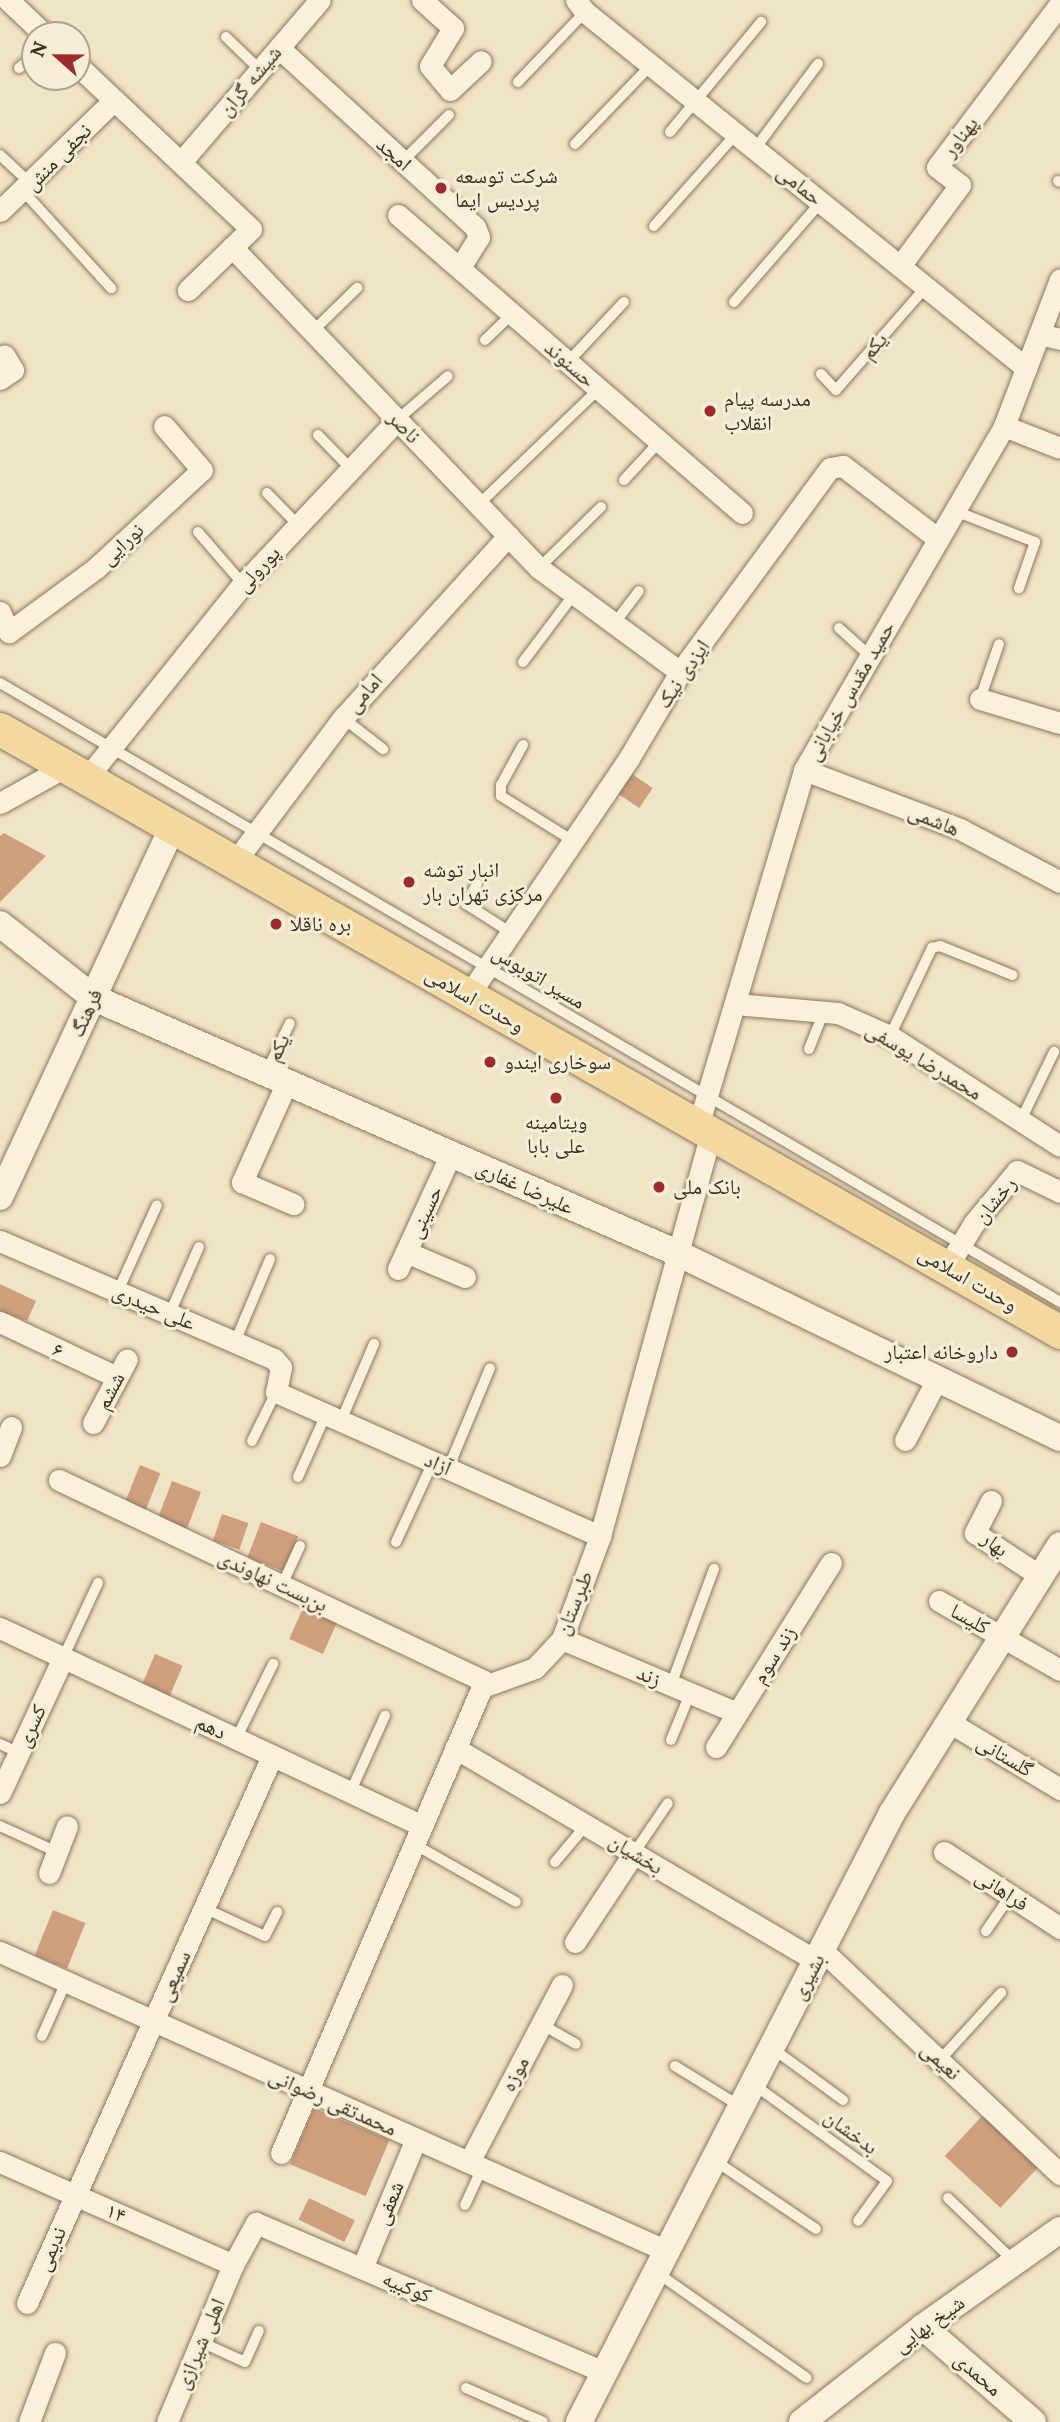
<!DOCTYPE html>
<html>
<head>
<meta charset="utf-8">
<style>
	body { margin:0 }
	#map { position:relative; width:1060px; height:2422px; overflow:hidden; background:#f0e4c8; font-family:Lora,"Noto Naskh Arabic",serif }
	div>[style] { position:absolute }
	[style*='--x'] { left:calc(var(--x)*1px); top:calc(var(--y)*1px); width:calc(var(--w)*1px); rotate:calc(var(--a)*1deg) }
	.building>* { inset:0; background:#cf9f7d; transform-origin:0 0 }
	.roads { filter:drop-shadow(0 0 2px #8d765c) drop-shadow(0 0 2px #8d765c) }
	.service>* { height:10px; margin:-5px; padding:0 5px; transform-origin:5px; border-radius:5px; background:#faf1dc }
	.minor>* { height:21px; margin:-10.5px; padding:0 10.5px; transform-origin:10.5px; border-radius:10.5px; background:#faf1dc }
	.tertiary>* { height:26px; margin:-13px; padding:0 13px; transform-origin:13px; border-radius:13px; background:#faf1dc }
	.primary>* { height:33px; margin:-16.5px; padding:0 16.5px; transform-origin:16.5px; border-radius:16.5px; background:#f3d9a0 }
	.dots>* { width:19px; height:19px; translate:-50% -50%; box-sizing:border-box; border:4px solid #f7eed8; border-radius:50% }
	span { translate:-50% -50%; white-space:nowrap; text-align:center; line-height:1.15; -webkit-text-stroke:6px #f7eed8; paint-order:stroke }
	.street-label { font-size:21px; color:#3d2e20 }
	.poi-label { font-size:21px; color:#3d2e20 }
	.left { translate:0 -50%; text-align:left }
	.right { translate:-100% -50%; text-align:right }
	.north { position:absolute; left:21px; top:21px; width:70px; height:70px; box-sizing:border-box; background:#f7eed8; border:2px solid #ada18e; border-radius:50%; rotate:291deg; font-size:19px; font-weight:700; line-height:28px; text-align:center; color:#3d2e20 }
	.north::after { content:''; display:block; margin:auto; width:24px; height:32px; background:#9e2a2b; clip-path:polygon(50% 0,100% 100%,50% 72%,0 100%) }
</style>
</head>
<body>
<div id="map">
	<div class="building">
		<i style="left:632px;top:774px;width:25px;height:24px;rotate:34deg"></i>
		<i style="clip-path:polygon(4px 833px,46px 856px,0 902px,0 836px)"></i>
		<i style="clip-path:polygon(0 1284px,36px 1301px,27px 1321px,0 1311px)"></i>
		<i style="left:140px;top:1465px;width:22px;height:39px;rotate:22deg"></i>
		<i style="left:172px;top:1481px;width:31px;height:39px;rotate:21deg"></i>
		<i style="left:222px;top:1514px;width:28px;height:28px;rotate:19deg"></i>
		<i style="left:261px;top:1522px;width:40px;height:38px;rotate:21deg"></i>
		<i style="left:303px;top:1608px;width:37px;height:34px;rotate:24deg"></i>
		<i style="left:155px;top:1654px;width:30px;height:35px;rotate:23deg"></i>
		<i style="left:53px;top:1910px;width:35px;height:49px;rotate:22deg"></i>
		<i style="left:314px;top:2108px;width:82px;height:61px;rotate:23deg"></i>
		<i style="left:983px;top:2115px;width:76px;height:56px;rotate:43deg"></i>
		<i style="left:309px;top:2198px;width:51px;height:24px;rotate:26deg"></i>
	</div>
	<div class="roads">
		<div class="service">
			<i style="--x:226;--y:37;--w:47;--a:44.1"></i>
			<i style="--x:19;--y:68;--w:21;--a:-39"></i>
			<i style="--x:518;--y:82;--w:97;--a:-46.3"></i>
			<i style="--x:670;--y:132;--w:143;--a:-50.4"></i>
			<i style="--x:575;--y:144;--w:110;--a:-46.1"></i>
			<i style="--x:755;--y:149;--w:106;--a:-53.5"></i>
			<i style="--x:0;--y:155;--w:42;--a:43.1"></i>
			<i style="--x:403;--y:161;--w:65;--a:-45"></i>
			<i style="--x:1058;--y:181;--w:2;--a:27"></i>
			<i style="--x:24;--y:192;--w:130;--a:47.8"></i>
			<i style="--x:654;--y:226;--w:123;--a:-48.3"></i>
			<i style="--x:734;--y:302;--w:133;--a:-49"></i>
			<i style="--x:313;--y:331;--w:62;--a:-44.3"></i>
			<i style="--x:485;--y:340;--w:37;--a:-44"></i>
			<i style="--x:568;--y:362;--w:82;--a:-47"></i>
			<i style="--x:821;--y:374;--w:22;--a:47"></i>
			<i style="--x:836;--y:390;--w:137;--a:-48.9"></i>
			<i style="--x:397;--y:420;--w:67;--a:-40.8"></i>
			<i style="--x:318;--y:435;--w:46;--a:45.9"></i>
			<i style="--x:624;--y:480;--w:53;--a:-47.3"></i>
			<i style="--x:267;--y:493;--w:46;--a:45.9"></i>
			<i style="--x:478;--y:505;--w:168;--a:-43.8"></i>
			<i style="--x:955;--y:511;--w:86;--a:21.2"></i>
			<i style="--x:1035;--y:542;--w:49;--a:109.2"></i>
			<i style="--x:198;--y:532;--w:69;--a:49.1"></i>
			<i style="--x:539;--y:568;--w:87;--a:-44.5"></i>
			<i style="--x:614;--y:624;--w:41;--a:-52.9"></i>
			<i style="--x:839;--y:628;--w:42;--a:42.1"></i>
			<i style="--x:523;--y:662;--w:85;--a:-53.1"></i>
			<i style="--x:0;--y:683;--w:1228;--a:30.28"></i>
			<i style="--x:980;--y:699;--w:58;--a:-70.9"></i>
			<i style="--x:343;--y:718;--w:51;--a:37.8"></i>
			<i style="--x:523;--y:745;--w:46;--a:118.8"></i>
			<i style="--x:501;--y:785;--w:11;--a:90"></i>
			<i style="--x:501;--y:796;--w:85;--a:32"></i>
			<i style="--x:477;--y:884;--w:23;--a:119"></i>
			<i style="--x:466;--y:904;--w:52;--a:32.5"></i>
			<i style="--x:890;--y:1036;--w:98;--a:-64.5"></i>
			<i style="--x:932;--y:948;--w:8;--a:-14"></i>
			<i style="--x:940;--y:946;--w:78;--a:21.9"></i>
			<i style="--x:809;--y:1049;--w:41;--a:-68.5"></i>
			<i style="--x:266;--y:1073;--w:55;--a:-64.4"></i>
			<i style="--x:1021;--y:1120;--w:76;--a:-64.1"></i>
			<i style="--x:118;--y:1291;--w:94;--a:-65.6"></i>
			<i style="--x:170;--y:1313;--w:72;--a:-66.3"></i>
			<i style="--x:235;--y:1342;--w:90;--a:-67.1"></i>
			<i style="--x:341;--y:1421;--w:84;--a:-66.8"></i>
			<i style="--x:252;--y:1441;--w:55;--a:-63.9"></i>
			<i style="--x:448;--y:1469;--w:109;--a:-67.4"></i>
			<i style="--x:298;--y:1477;--w:69;--a:-66"></i>
			<i style="--x:396;--y:1542;--w:88;--a:-65.2"></i>
			<i style="--x:282;--y:1585;--w:43;--a:-65.2"></i>
			<i style="--x:63;--y:1658;--w:83;--a:-65"></i>
			<i style="--x:671;--y:1685;--w:124;--a:-69.7"></i>
			<i style="--x:236;--y:1739;--w:84;--a:-63.7"></i>
			<i style="--x:671;--y:1740;--w:50;--a:-67.6"></i>
			<i style="--x:0;--y:1744;--w:21;--a:25"></i>
			<i style="--x:350;--y:1793;--w:85;--a:-65.6"></i>
			<i style="--x:0;--y:1826;--w:63;--a:24.5"></i>
			<i style="--x:414;--y:1844;--w:117;--a:29.6"></i>
			<i style="--x:634;--y:1853;--w:60;--a:-55.8"></i>
			<i style="--x:555;--y:1862;--w:48;--a:-50"></i>
			<i style="--x:204;--y:1908;--w:67;--a:24.7"></i>
			<i style="--x:265;--y:1936;--w:27;--a:-63"></i>
			<i style="--x:986;--y:1931;--w:42;--a:-55.6"></i>
			<i style="--x:541;--y:2024;--w:40;--a:29.7"></i>
			<i style="--x:42;--y:2036;--w:59;--a:-66"></i>
			<i style="--x:772;--y:2048;--w:88;--a:36.2"></i>
			<i style="--x:940;--y:2060;--w:91;--a:-47.7"></i>
			<i style="--x:675;--y:2066;--w:78;--a:31.8"></i>
			<i style="--x:753;--y:2084;--w:165;--a:35.9"></i>
			<i style="--x:887;--y:2181;--w:49;--a:125.9"></i>
			<i style="--x:714;--y:2160;--w:123;--a:34.1"></i>
			<i style="--x:948;--y:2198;--w:91;--a:43.7"></i>
			<i style="--x:465;--y:2205;--w:41;--a:-65.3"></i>
			<i style="--x:656;--y:2272;--w:184;--a:35.1"></i>
			<i style="--x:201;--y:2342;--w:48;--a:24.4"></i>
			<i style="--x:245;--y:2362;--w:34;--a:-66"></i>
			<i style="--x:466;--y:2388;--w:84;--a:23.8"></i>
		</div>
		<div class="minor">
			<i style="--x:8;--y:0;--w:51;--a:43.4"></i>
			<i style="--x:422;--y:0;--w:42;--a:42.1"></i>
			<i style="--x:453;--y:28;--w:44;--a:121.2"></i>
			<i style="--x:430;--y:66;--w:31;--a:50"></i>
			<i style="--x:450;--y:90;--w:42;--a:-43.1"></i>
			<i style="--x:576;--y:0;--w:15;--a:53"></i>
			<i style="--x:585;--y:12;--w:567;--a:38.91"></i>
			<i style="--x:279;--y:48;--w:265;--a:42.4"></i>
			<i style="--x:475;--y:227;--w:11;--a:68"></i>
			<i style="--x:479;--y:237;--w:36;--a:122"></i>
			<i style="--x:77;--y:65;--w:239;--a:43.3"></i>
			<i style="--x:251;--y:229;--w:88;--a:135.9"></i>
			<i style="--x:181;--y:162;--w:213;--a:-49.4"></i>
			<i style="--x:0;--y:211;--w:159;--a:-44.2"></i>
			<i style="--x:398;--y:215;--w:455;--a:40.9"></i>
			<i style="--x:232;--y:247;--w:444;--a:46.3"></i>
			<i style="--x:539;--y:568;--w:175;--a:36.4"></i>
			<i style="--x:900;--y:266;--w:101;--a:-53.5"></i>
			<i style="--x:960;--y:185;--w:29;--a:-142"></i>
			<i style="--x:937;--y:167;--w:204;--a:-53"></i>
			<i style="--x:1039;--y:334;--w:22;--a:13"></i>
			<i style="--x:0;--y:379;--w:16;--a:-35"></i>
			<i style="--x:13;--y:370;--w:17;--a:-121"></i>
			<i style="--x:1004;--y:426;--w:60;--a:21.4"></i>
			<i style="--x:0;--y:612;--w:22;--a:66"></i>
			<i style="--x:9;--y:632;--w:108;--a:-36.3"></i>
			<i style="--x:96;--y:568;--w:144;--a:-42.8"></i>
			<i style="--x:202;--y:470;--w:58;--a:-130.8"></i>
			<i style="--x:980;--y:699;--w:84;--a:16.7"></i>
			<i style="--x:804;--y:770;--w:167;--a:20.7"></i>
			<i style="--x:960;--y:829;--w:113;--a:27.9"></i>
			<i style="--x:86;--y:779;--w:250;--a:-51.2"></i>
			<i style="--x:243;--y:584;--w:225;--a:-46.8"></i>
			<i style="--x:0;--y:803;--w:74;--a:-29"></i>
			<i style="--x:234;--y:863;--w:181;--a:-53.1"></i>
			<i style="--x:343;--y:718;--w:246;--a:-47.8"></i>
			<i style="--x:468;--y:996;--w:287;--a:-55.9"></i>
			<i style="--x:629;--y:758;--w:100;--a:-59.3"></i>
			<i style="--x:680;--y:672;--w:253;--a:-53.7"></i>
			<i style="--x:830;--y:468;--w:13;--a:-9"></i>
			<i style="--x:843;--y:466;--w:120;--a:37.5"></i>
			<i style="--x:735;--y:1004;--w:103;--a:5"></i>
			<i style="--x:838;--y:1013;--w:57;--a:23.9"></i>
			<i style="--x:890;--y:1036;--w:202;--a:32.9"></i>
			<i style="--x:287;--y:1082;--w:110;--a:114.2"></i>
			<i style="--x:242;--y:1182;--w:56;--a:23.3"></i>
			<i style="--x:698;--y:1126;--w:371;--a:-73.4"></i>
			<i style="--x:804;--y:770;--w:398;--a:-59.8"></i>
			<i style="--x:1004;--y:426;--w:157;--a:-69.1"></i>
			<i style="--x:0;--y:1241;--w:298;--a:23.3"></i>
			<i style="--x:274;--y:1359;--w:11;--a:49"></i>
			<i style="--x:281;--y:1367;--w:25;--a:101"></i>
			<i style="--x:276;--y:1392;--w:355;--a:24"></i>
			<i style="--x:406;--y:1252;--w:64;--a:23"></i>
			<i style="--x:947;--y:1267;--w:52;--a:-58.5"></i>
			<i style="--x:974;--y:1223;--w:67;--a:-50.4"></i>
			<i style="--x:1017;--y:1171;--w:48;--a:26"></i>
			<i style="--x:398;--y:1269;--w:127;--a:-65.3"></i>
			<i style="--x:0;--y:1322;--w:129;--a:25.2"></i>
			<i style="--x:93;--y:1423;--w:72;--a:-62"></i>
			<i style="--x:905;--y:1440;--w:67;--a:-62.3"></i>
			<i style="--x:0;--y:1456;--w:31;--a:-69"></i>
			<i style="--x:59;--y:1480;--w:473;--a:25.3"></i>
			<i style="--x:991;--y:1501;--w:36;--a:117"></i>
			<i style="--x:975;--y:1533;--w:78;--a:33.5"></i>
			<i style="--x:939;--y:1601;--w:139;--a:29.7"></i>
			<i style="--x:0;--y:1628;--w:466;--a:25.1"></i>
			<i style="--x:562;--y:1639;--w:190;--a:22.9"></i>
			<i style="--x:949;--y:1722;--w:130;--a:31.1"></i>
			<i style="--x:716;--y:1747;--w:217;--a:-58"></i>
			<i style="--x:455;--y:1748;--w:419;--a:30.5"></i>
			<i style="--x:0;--y:1793;--w:149;--a:-65"></i>
			<i style="--x:944;--y:1852;--w:139;--a:33.2"></i>
			<i style="--x:49;--y:1873;--w:50;--a:-69"></i>
			<i style="--x:575;--y:1942;--w:107;--a:-56.5"></i>
			<i style="--x:822;--y:1950;--w:327;--a:43.3"></i>
			<i style="--x:0;--y:1952;--w:731;--a:24.15"></i>
			<i style="--x:281;--y:2153;--w:508;--a:-66.67"></i>
			<i style="--x:482;--y:1687;--w:56;--a:-19.7"></i>
			<i style="--x:535;--y:1668;--w:40;--a:-47"></i>
			<i style="--x:562;--y:1639;--w:110;--a:-69.7"></i>
			<i style="--x:600;--y:1536;--w:417;--a:-74.6"></i>
			<i style="--x:0;--y:2162;--w:255;--a:23.8"></i>
			<i style="--x:469;--y:2162;--w:200;--a:-62.3"></i>
			<i style="--x:362;--y:2268;--w:140;--a:-67.3"></i>
			<i style="--x:27;--y:2303;--w:599;--a:-65.87"></i>
			<i style="--x:29;--y:2422;--w:74;--a:-69.4"></i>
			<i style="--x:167;--y:2422;--w:170;--a:-67.2"></i>
			<i style="--x:233;--y:2265;--w:48;--a:-61.3"></i>
			<i style="--x:256;--y:2223;--w:379;--a:23.2"></i>
		</div>
		<div class="tertiary">
			<i style="--x:0;--y:924;--w:120;--a:38.2"></i>
			<i style="--x:94;--y:998;--w:636;--a:23.62"></i>
			<i style="--x:677;--y:1253;--w:425;--a:25.8"></i>
			<i style="--x:0;--y:1197;--w:407;--a:-65"></i>
			<i style="--x:923;--y:2327;--w:145;--a:40.8"></i>
			<i style="--x:579;--y:2422;--w:685;--a:-62.8"></i>
			<i style="--x:892;--y:1813;--w:316;--a:-57.9"></i>
			<i style="--x:802;--y:2422;--w:154;--a:-38.1"></i>
			<i style="--x:923;--y:2327;--w:168;--a:-35.3"></i>
		</div>
		<div class="primary">
			<i style="--x:0;--y:729;--w:1220;--a:29.63"></i>
		</div>
	</div>
	<div class="dots">
		<i style="left:441px;top:188px;background:#9e2a2b"></i>
		<i style="left:710px;top:411px;background:#9e2a2b"></i>
		<i style="left:409px;top:882px;background:#9e2a2b"></i>
		<i style="left:276px;top:924px;background:#9e2a2b"></i>
		<i style="left:490px;top:1062px;background:#9e2a2b"></i>
		<i style="left:556px;top:1098px;background:#9e2a2b"></i>
		<i style="left:659px;top:1187px;background:#9e2a2b"></i>
		<i style="left:1012px;top:1352px;background:#9e2a2b"></i>
	</div>
	<div class="street-label">
		<span style="left:250px;top:81px;rotate:-50deg">شیشه گران</span>
		<span style="left:960px;top:137px;rotate:-53deg">پهناور</span>
		<span style="left:394px;top:154px;rotate:42deg">امجد</span>
		<span style="left:58px;top:157px;rotate:-45deg">نجفی منش</span>
		<span style="left:800px;top:185px;rotate:39deg">حمامی</span>
		<span style="left:874px;top:346px;rotate:-49deg">یکم</span>
		<span style="left:570px;top:364px;rotate:41deg">حسنوند</span>
		<span style="left:404px;top:427px;rotate:46deg">ناصر</span>
		<span style="left:122px;top:544px;rotate:-43deg">نورایی</span>
		<span style="left:258px;top:569px;rotate:-47deg">پورولی</span>
		<span style="left:683px;top:674px;rotate:-56deg">ایزدی نیک</span>
		<span style="left:850px;top:691px;rotate:-60deg">حمید مقدس خیابانی</span>
		<span style="left:364px;top:693px;rotate:-49deg">امامی</span>
		<span style="left:934px;top:820px;rotate:22deg">هاشمی</span>
		<span style="left:539px;top:977px;rotate:31deg">مسیر اتوبوس</span>
		<span style="left:475px;top:1000px;rotate:30deg">وحدت اسلامی</span>
		<span style="left:86px;top:1013px;rotate:-65deg">فرهنگ</span>
		<span style="left:278px;top:1048px;rotate:-65deg">یکم</span>
		<span style="left:924px;top:1061px;rotate:31deg">محمدرضا یوسفی</span>
		<span style="left:525px;top:1187px;rotate:24deg">علیرضا غفاری</span>
		<span style="left:995px;top:1200px;rotate:-50deg">رخشان</span>
		<span style="left:425px;top:1212px;rotate:-65deg">حسینی</span>
		<span style="left:968px;top:1279px;rotate:30deg">وحدت اسلامی</span>
		<span style="left:154px;top:1307px;rotate:23deg">علی حیدری</span>
		<span style="left:58px;top:1350px;rotate:25deg">۶</span>
		<span style="left:110px;top:1391px;rotate:-62deg">ششم</span>
		<span style="left:438px;top:1464px;rotate:24deg">آزاد</span>
		<span style="left:995px;top:1544px;rotate:38deg">بهار</span>
		<span style="left:273px;top:1581px;rotate:25deg">بن‌بست نهاوندی</span>
		<span style="left:574px;top:1603px;rotate:-68deg">طبرستان</span>
		<span style="left:970px;top:1619px;rotate:29deg">کلیسا</span>
		<span style="left:774px;top:1655px;rotate:-58deg">زند سوم</span>
		<span style="left:649px;top:1676px;rotate:23deg">زند</span>
		<span style="left:31px;top:1726px;rotate:-65deg">کسری</span>
		<span style="left:211px;top:1727px;rotate:25deg">دهم</span>
		<span style="left:1005px;top:1756px;rotate:31deg">گلستانی</span>
		<span style="left:636px;top:1854px;rotate:31deg">بخشیان</span>
		<span style="left:1002px;top:1890px;rotate:33deg">فراهانی</span>
		<span style="left:174px;top:1976px;rotate:-66deg">سمیعی</span>
		<span style="left:808px;top:1977px;rotate:-63deg">بشیری</span>
		<span style="left:941px;top:2061px;rotate:43deg">نعیمی</span>
		<span style="left:515px;top:2074px;rotate:-62deg">موزه</span>
		<span style="left:333px;top:2102px;rotate:24deg">محمدتقی رضوانی</span>
		<span style="left:851px;top:2132px;rotate:36deg">بدخشان</span>
		<span style="left:389px;top:2203px;rotate:-67deg">شعفی</span>
		<span style="left:116px;top:2213px;rotate:24deg">۱۴</span>
		<span style="left:51px;top:2249px;rotate:-66deg">ندیمی</span>
		<span style="left:407px;top:2287px;rotate:23deg">کوکبیه</span>
		<span style="left:929px;top:2324px;rotate:-36deg">شیخ بهایی</span>
		<span style="left:200px;top:2344px;rotate:-67deg">اهلی شیرازی</span>
		<span style="left:978px;top:2374px;rotate:41deg">محمدی</span>
	</div>
	<div class="poi-label">
		<span class="left" style="left:455px;top:188px">شرکت توسعه<br>پردیس ایما</span>
		<span class="left" style="left:724px;top:411px">مدرسه پیام<br>انقلاب</span>
		<span class="left" style="left:423px;top:882px">انبار توشه<br>مرکزی تهران بار</span>
		<span class="left" style="left:290px;top:924px">بره ناقلا</span>
		<span class="left" style="left:504px;top:1062px">سوخاری ایندو</span>
		<span style="left:556px;top:1134px">ویتامینه<br>علی بابا</span>
		<span class="left" style="left:673px;top:1187px">بانک ملی</span>
		<span class="right" style="left:998px;top:1352px">داروخانه اعتبار</span>
	</div>
	<div class="north">N</div>
</div>
</body>
</html>
